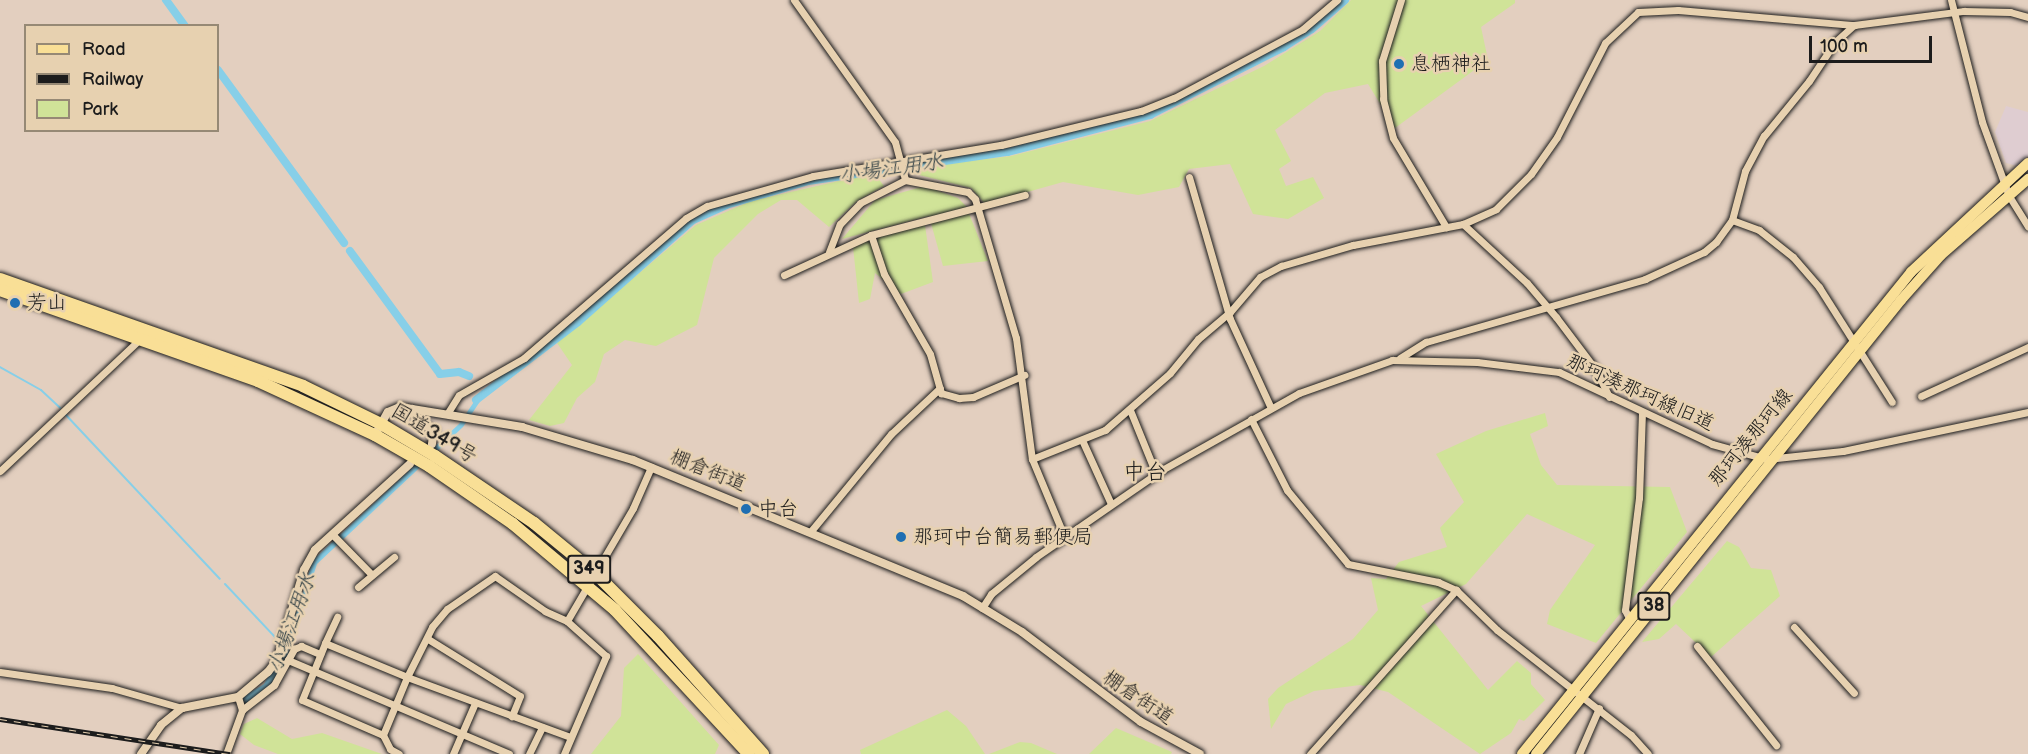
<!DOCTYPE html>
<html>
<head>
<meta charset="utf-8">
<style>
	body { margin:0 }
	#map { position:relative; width:2028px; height:754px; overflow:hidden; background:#e3cfbf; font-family:"Balsamiq Sans","Klee One",sans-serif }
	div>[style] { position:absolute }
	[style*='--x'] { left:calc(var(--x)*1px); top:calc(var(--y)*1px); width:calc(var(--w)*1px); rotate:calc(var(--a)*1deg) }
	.built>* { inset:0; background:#dfcdd1 }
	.green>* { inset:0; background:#d0e398 }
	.water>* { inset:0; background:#87cfe8 }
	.stream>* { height:2px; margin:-1px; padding:0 1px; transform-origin:1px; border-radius:1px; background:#87cfe8 }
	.canal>* { height:8px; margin:-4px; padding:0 4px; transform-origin:4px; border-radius:4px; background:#87cfe8 }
	.roads { filter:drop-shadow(0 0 2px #1c1c1c) drop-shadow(0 0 2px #1c1c1c) }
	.minor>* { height:7px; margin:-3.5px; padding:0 3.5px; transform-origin:3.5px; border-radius:3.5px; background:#e7d1b0 }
	.tertiary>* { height:8px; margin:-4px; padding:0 4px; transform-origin:4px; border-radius:4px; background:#e7d1b0 }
	.primary>* { height:10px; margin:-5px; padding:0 5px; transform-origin:5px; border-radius:5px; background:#f9df96 }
	.trunk>* { height:12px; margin:-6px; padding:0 6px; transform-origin:6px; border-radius:6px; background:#f9df96 }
	.rail>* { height:4.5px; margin-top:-2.25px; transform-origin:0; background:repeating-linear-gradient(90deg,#e7d1b0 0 7px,#1c1c1c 0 14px); box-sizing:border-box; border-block:2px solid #1c1c1c }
	.dots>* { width:16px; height:16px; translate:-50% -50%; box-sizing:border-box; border:3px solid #e7d1b0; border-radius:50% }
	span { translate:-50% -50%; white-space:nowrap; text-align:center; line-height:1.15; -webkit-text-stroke:5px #e7d1b0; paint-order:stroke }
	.shield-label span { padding:2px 4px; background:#e7d1b0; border:2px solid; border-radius:4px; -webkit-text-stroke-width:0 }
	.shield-label { font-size:18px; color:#1c1c1c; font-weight:700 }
	.poi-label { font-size:20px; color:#1c1c1c }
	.left { translate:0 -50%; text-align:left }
	.street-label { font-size:20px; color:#1c1c1c }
	.water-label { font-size:21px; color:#314045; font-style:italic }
	.quarter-label { font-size:22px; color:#1c1c1c }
	.legend { position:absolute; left:24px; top:24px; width:195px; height:108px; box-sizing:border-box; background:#e7d1b0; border:2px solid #968975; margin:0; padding:8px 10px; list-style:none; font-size:18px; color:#1c1c1c }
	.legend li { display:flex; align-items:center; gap:12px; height:30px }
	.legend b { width:30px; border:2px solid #968975 }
	.scale { position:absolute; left:1809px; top:36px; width:123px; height:27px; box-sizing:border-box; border:3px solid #1c1c1c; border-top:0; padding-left:8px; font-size:18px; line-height:21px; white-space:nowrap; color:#1c1c1c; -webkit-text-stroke:4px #e7d1b0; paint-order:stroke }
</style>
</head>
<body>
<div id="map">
	<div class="built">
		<i style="clip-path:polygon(2006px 106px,2028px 112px,2028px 156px,2017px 166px,2006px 163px,1995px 132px)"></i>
	</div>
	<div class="green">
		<i style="clip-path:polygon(1351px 0,1515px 0,1515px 3px,1481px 27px,1488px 60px,1395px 128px,1368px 84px,1325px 93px,1275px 130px,1291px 161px,1279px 169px,1286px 186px,1313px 177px,1324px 198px,1288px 219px,1253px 214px,1230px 164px,1189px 169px,1179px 187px,1138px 195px,1063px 182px,985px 204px,971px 188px,911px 173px,910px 168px,1011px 156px,1150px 121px,1264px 66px,1320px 31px)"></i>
		<i style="clip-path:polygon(874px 173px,884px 186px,857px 201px,829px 227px,797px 200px,781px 200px,758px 214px,714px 258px,697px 325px,656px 346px,625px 340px,604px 354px,595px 382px,577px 398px,564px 423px,550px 426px,529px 420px,572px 365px,557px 343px,696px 225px,751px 201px)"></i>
		<i style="clip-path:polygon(925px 186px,958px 198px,966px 206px,988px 261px,943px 266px,929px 216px,842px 239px,875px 200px)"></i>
		<i style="clip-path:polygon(925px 225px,933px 282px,901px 294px,875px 273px,870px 299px,859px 303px,853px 247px,878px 235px)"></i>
		<i style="clip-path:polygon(1545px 413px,1548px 426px,1530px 434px,1541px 465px,1557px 485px,1670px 487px,1687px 532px,1596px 643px,1547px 624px,1550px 610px,1595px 545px,1527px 514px,1466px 584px,1421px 606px,1488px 690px,1517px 661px,1531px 673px,1531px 684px,1545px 700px,1524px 721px,1519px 719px,1511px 733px,1480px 754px,1388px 692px,1360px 685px,1314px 691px,1286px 704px,1271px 729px,1268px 699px,1278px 688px,1353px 639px,1378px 610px,1371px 578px,1386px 579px,1399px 562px,1447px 547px,1440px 528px,1464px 502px,1436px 454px,1486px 431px)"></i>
		<i style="clip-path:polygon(1727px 541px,1739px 547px,1751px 568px,1771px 570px,1780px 596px,1711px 657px,1676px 624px,1659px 639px,1642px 642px)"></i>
		<i style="clip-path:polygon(638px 654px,719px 745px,715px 754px,591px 754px,621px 716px,624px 668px)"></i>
		<i style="clip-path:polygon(947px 710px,966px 726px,985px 754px,861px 754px,860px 750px)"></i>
		<i style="clip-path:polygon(257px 718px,292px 739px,322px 733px,382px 754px,278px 754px,254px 745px,240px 734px,244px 724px)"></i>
		<i style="clip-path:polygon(1116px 728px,1172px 752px,1171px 754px,1089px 754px)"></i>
		<i style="clip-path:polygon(1020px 742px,1031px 743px,1057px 754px,989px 754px)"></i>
	</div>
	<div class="water">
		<i style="clip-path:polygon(482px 390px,485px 394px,463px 427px,317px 564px,284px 664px,280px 662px,313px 560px,459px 424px)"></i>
	</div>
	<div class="stream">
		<i style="--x:0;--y:367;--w:47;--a:29.3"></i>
		<i style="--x:41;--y:390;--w:26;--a:43"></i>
		<i style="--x:65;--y:414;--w:226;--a:46.8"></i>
		<i style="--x:225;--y:584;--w:73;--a:46.7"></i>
	</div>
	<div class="canal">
		<i style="--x:166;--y:0;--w:32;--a:54"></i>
		<i style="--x:218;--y:70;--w:214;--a:53.9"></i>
		<i style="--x:350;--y:251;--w:152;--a:53.8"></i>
		<i style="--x:440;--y:374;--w:19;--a:-6"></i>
		<i style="--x:459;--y:372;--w:11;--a:22"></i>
		<i style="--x:476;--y:400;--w:128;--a:-37.4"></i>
		<i style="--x:578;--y:322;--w:154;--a:-41.6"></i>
		<i style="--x:693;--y:220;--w:36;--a:-24"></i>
		<i style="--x:726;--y:205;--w:85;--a:-16.3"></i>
		<i style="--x:808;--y:181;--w:202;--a:-8.3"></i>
		<i style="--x:1008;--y:152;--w:147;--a:-14.6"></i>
		<i style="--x:1150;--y:115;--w:150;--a:-26.9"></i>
		<i style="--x:1284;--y:47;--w:33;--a:-33"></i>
		<i style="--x:1312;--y:29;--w:44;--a:-41.3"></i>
		<i style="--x:243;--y:701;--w:28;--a:-30"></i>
		<i style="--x:267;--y:687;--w:38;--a:-62"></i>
	</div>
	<div class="roads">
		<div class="minor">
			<i style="--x:794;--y:0;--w:174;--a:54.6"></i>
			<i style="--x:895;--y:142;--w:39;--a:75"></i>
			<i style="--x:1401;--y:0;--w:64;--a:107.3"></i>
			<i style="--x:1382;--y:61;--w:38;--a:88"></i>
			<i style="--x:1383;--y:99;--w:40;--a:75.6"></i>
			<i style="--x:1393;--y:138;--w:104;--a:59.2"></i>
			<i style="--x:1951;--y:0;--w:126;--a:75.7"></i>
			<i style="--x:1982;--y:122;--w:79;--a:70"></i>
			<i style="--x:2009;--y:196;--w:36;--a:58"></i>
			<i style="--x:1189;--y:177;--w:148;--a:73.9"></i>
			<i style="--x:1230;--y:319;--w:98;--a:65.3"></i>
			<i style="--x:1732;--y:220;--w:29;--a:20"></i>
			<i style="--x:1759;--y:230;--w:43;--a:38.5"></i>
			<i style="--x:1793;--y:257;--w:40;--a:49"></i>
			<i style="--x:1819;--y:287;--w:136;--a:57.6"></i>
			<i style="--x:1463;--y:224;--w:87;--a:42.7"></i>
			<i style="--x:1527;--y:283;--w:45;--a:49.5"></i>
			<i style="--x:1556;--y:317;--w:66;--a:53"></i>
			<i style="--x:1596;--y:370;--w:30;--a:64"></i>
			<i style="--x:871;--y:235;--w:41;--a:71.6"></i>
			<i style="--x:884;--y:274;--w:92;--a:60.1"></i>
			<i style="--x:930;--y:354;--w:41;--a:74.2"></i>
			<i style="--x:941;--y:393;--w:19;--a:16"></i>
			<i style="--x:959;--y:398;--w:14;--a:-4"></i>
			<i style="--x:973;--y:397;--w:56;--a:-23.3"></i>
			<i style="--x:829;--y:252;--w:30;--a:-69"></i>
			<i style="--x:840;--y:224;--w:29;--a:-46"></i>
			<i style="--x:860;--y:203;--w:51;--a:-27.1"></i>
			<i style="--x:905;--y:180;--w:64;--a:10.8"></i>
			<i style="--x:968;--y:192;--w:10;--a:45"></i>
			<i style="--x:975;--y:199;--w:145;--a:73.6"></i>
			<i style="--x:1016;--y:338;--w:122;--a:82.5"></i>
			<i style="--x:1032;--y:459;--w:83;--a:67.4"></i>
			<i style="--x:784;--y:275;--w:96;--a:-24.7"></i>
			<i style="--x:871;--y:235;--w:159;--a:-14.6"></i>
			<i style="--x:1400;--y:358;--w:31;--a:-32"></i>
			<i style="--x:1426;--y:342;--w:228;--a:-16"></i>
			<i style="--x:1645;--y:279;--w:65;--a:-24.6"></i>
			<i style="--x:1704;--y:252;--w:16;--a:-40"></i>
			<i style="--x:1716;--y:242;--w:27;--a:-54"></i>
			<i style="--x:1732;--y:220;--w:51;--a:-75.1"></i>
			<i style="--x:1745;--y:171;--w:40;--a:-62"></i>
			<i style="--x:1764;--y:136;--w:71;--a:-50.7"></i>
			<i style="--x:1809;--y:81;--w:47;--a:-56.3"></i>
			<i style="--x:1835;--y:42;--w:25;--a:-42"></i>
			<i style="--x:1921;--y:396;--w:118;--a:-24.6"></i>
			<i style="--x:1130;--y:410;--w:69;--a:67.9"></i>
			<i style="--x:447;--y:414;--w:22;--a:-58"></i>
			<i style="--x:459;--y:395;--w:75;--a:-29.6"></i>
			<i style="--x:524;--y:358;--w:214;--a:-40.8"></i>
			<i style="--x:686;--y:218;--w:24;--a:-30"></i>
			<i style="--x:707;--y:206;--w:110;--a:-15.8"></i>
			<i style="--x:813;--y:176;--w:191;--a:-9.4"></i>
			<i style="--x:1001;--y:145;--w:144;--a:-13.7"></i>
			<i style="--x:1141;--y:111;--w:35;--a:-22"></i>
			<i style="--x:1174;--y:98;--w:146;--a:-28.1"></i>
			<i style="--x:1303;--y:29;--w:45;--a:-40.5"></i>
			<i style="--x:1251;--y:419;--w:80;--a:63.1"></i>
			<i style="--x:1287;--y:490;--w:96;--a:50.5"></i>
			<i style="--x:1348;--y:564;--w:92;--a:11.3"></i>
			<i style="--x:1438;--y:582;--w:20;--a:24"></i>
			<i style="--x:1456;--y:590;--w:57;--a:44.3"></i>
			<i style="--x:1497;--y:630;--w:170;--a:38.1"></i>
			<i style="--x:1631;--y:735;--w:25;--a:48"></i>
			<i style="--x:1082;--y:440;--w:70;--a:65.6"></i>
			<i style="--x:1032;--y:459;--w:79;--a:-21.7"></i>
			<i style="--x:1105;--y:430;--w:86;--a:-41.2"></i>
			<i style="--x:1170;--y:373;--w:44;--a:-50.5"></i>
			<i style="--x:1198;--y:339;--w:42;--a:-40.2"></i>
			<i style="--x:1230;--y:312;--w:46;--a:-49.4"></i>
			<i style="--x:1260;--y:277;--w:24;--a:-28"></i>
			<i style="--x:1281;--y:266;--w:75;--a:-16.3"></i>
			<i style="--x:1353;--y:245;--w:112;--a:-10.8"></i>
			<i style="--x:1463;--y:224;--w:36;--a:-24"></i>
			<i style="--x:1496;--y:209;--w:49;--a:-45"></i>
			<i style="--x:1531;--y:174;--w:45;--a:-54.9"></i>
			<i style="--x:1557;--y:137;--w:106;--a:-62.9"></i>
			<i style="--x:1605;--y:43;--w:45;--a:-43.2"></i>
			<i style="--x:1638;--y:12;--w:40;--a:-2.9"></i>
			<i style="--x:1678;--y:10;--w:177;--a:4.9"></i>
			<i style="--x:1854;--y:25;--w:111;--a:-7.3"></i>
			<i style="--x:1964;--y:11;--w:46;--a:1.2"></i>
			<i style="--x:2010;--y:12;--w:19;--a:16"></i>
			<i style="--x:0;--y:471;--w:192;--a:-43.3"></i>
			<i style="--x:811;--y:531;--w:126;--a:-50.5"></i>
			<i style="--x:891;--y:434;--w:67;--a:-43.2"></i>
			<i style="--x:332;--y:534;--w:57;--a:45.7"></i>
			<i style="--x:358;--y:587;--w:47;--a:-39.8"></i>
			<i style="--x:982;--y:608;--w:17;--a:-57"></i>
			<i style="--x:991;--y:594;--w:58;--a:-39.4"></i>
			<i style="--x:1036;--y:557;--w:151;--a:-34.7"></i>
			<i style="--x:1160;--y:471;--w:159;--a:-29.3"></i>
			<i style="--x:1299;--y:393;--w:99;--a:-19.5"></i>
			<i style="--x:1392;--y:360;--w:85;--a:1.3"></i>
			<i style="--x:1477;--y:362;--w:83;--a:7"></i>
			<i style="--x:1559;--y:372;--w:169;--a:25.2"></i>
			<i style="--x:1712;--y:444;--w:57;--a:15.3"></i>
			<i style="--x:1767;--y:459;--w:76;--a:-6"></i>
			<i style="--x:1843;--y:451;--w:189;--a:-11.9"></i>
			<i style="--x:1630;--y:620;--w:11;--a:-117"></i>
			<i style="--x:1625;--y:610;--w:113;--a:-82.9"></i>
			<i style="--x:1639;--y:498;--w:84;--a:-88"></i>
			<i style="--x:567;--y:621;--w:131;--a:-59.7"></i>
			<i style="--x:633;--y:508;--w:45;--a:-66.3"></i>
			<i style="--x:1794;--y:627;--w:89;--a:47.7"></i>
			<i style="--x:428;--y:639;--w:108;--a:31.8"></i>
			<i style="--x:520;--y:696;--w:22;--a:112"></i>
			<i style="--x:325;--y:643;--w:29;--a:-65"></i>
			<i style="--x:1697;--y:646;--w:127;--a:51.4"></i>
			<i style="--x:288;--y:660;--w:13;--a:-61"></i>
			<i style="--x:294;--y:649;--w:8;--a:-23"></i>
			<i style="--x:301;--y:646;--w:21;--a:23"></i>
			<i style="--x:0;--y:672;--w:113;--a:8.1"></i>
			<i style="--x:112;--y:688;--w:73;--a:15.9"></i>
			<i style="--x:242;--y:710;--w:41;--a:-38"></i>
			<i style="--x:274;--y:685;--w:29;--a:-61"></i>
			<i style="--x:288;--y:660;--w:240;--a:23"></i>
			<i style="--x:383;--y:735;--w:16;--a:63"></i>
			<i style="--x:390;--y:749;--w:10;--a:29"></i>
			<i style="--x:226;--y:754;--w:47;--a:-70"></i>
			<i style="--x:242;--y:710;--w:14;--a:-107"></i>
			<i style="--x:453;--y:754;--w:56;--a:-66.7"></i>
			<i style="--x:529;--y:754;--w:30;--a:-64"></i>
			<i style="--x:564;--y:754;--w:107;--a:-66.8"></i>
			<i style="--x:606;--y:656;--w:52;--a:-138.1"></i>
			<i style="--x:567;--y:621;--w:24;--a:-156"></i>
			<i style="--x:545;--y:611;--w:61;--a:-145"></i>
			<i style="--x:495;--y:576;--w:58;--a:145.5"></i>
			<i style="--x:447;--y:609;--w:23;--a:130"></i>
			<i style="--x:432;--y:627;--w:56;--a:116.6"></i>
			<i style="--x:407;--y:677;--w:63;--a:112.5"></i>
			<i style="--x:383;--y:735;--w:88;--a:-156.6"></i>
			<i style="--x:302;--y:700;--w:61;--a:-68"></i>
			<i style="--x:325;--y:643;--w:89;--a:22.5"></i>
			<i style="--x:407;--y:677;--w:174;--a:20.2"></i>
			<i style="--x:1310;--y:754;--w:220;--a:-48.3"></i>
			<i style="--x:1579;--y:754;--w:50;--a:-66.5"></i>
		</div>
		<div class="tertiary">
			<i style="--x:412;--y:409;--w:14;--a:60"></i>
			<i style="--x:419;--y:421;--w:18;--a:34"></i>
			<i style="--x:434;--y:431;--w:13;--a:99"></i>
			<i style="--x:375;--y:435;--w:26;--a:-61"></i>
			<i style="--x:388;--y:412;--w:13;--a:-23"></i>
			<i style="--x:400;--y:407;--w:124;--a:9.3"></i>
			<i style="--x:522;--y:427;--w:116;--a:16.6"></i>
			<i style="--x:633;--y:460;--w:357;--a:22.4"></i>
			<i style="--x:963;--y:596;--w:69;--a:31.4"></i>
			<i style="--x:1022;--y:632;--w:149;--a:37.1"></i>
			<i style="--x:1141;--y:722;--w:67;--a:28.5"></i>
			<i style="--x:141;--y:754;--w:35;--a:-55"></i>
			<i style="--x:161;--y:725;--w:27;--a:-39"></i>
			<i style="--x:182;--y:708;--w:57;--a:-11.1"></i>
			<i style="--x:238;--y:697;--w:39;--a:-40"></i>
			<i style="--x:268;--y:672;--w:15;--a:-53"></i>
			<i style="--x:277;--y:660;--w:94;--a:-73.3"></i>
			<i style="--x:304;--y:570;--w:23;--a:-61"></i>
			<i style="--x:315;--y:550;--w:128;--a:-42.2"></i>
		</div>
		<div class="primary">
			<i style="--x:1522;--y:754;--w:619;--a:-51.09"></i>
			<i style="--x:1911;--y:272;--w:160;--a:-43"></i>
			<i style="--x:1536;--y:754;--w:583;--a:-51.2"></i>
			<i style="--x:1901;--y:300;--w:60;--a:-48.4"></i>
			<i style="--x:1941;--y:255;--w:116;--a:-41.1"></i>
		</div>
		<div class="trunk">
			<i style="--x:0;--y:279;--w:321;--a:19.4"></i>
			<i style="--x:303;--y:386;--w:87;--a:26"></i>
			<i style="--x:381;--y:424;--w:63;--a:30.7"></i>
			<i style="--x:435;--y:456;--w:120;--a:34.1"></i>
			<i style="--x:534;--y:523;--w:79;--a:39.3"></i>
			<i style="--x:595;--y:573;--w:89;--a:45"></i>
			<i style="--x:658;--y:636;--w:158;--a:48.3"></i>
			<i style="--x:0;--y:290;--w:274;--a:19.4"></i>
			<i style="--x:258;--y:381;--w:129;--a:24.8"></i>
			<i style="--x:375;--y:435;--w:62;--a:29.9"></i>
			<i style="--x:429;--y:466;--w:102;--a:34.6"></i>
			<i style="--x:513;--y:524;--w:133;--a:40.1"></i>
			<i style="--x:615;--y:610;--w:197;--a:47.1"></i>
		</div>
	</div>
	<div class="rail">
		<i style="--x:0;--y:719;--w:233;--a:8.7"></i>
	</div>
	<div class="dots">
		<i style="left:1399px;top:64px;background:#1f6fb2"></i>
		<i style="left:15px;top:303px;background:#1f6fb2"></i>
		<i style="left:746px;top:509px;background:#1f6fb2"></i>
		<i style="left:901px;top:537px;background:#1f6fb2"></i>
	</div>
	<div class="shield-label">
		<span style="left:589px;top:569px">349</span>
		<span style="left:1654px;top:606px">38</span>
	</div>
	<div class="poi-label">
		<span class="left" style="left:1411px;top:64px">息栖神社</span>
		<span class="left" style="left:27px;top:303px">芳山</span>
		<span class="left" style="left:758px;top:509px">中台</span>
		<span class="left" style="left:913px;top:537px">那珂中台簡易郵便局</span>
	</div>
	<div class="street-label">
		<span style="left:1640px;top:393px;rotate:24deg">那珂湊那珂線旧道</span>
		<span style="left:434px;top:434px;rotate:31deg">国道349号</span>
		<span style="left:1751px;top:438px;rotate:-51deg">那珂湊那珂線</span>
		<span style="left:708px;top:471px;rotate:22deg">棚倉街道</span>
		<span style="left:1138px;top:698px;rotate:34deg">棚倉街道</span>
	</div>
	<div class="water-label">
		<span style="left:891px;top:169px;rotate:-8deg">小場江用水</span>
		<span style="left:292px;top:623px;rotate:-70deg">小場江用水</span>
	</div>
	<div class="quarter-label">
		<span style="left:1145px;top:473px">中台</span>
	</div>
	<ul class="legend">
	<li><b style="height:8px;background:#f9df96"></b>Road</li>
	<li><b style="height:8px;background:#1c1c1c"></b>Railway</li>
	<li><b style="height:16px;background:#d0e398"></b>Park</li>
	</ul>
	<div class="scale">100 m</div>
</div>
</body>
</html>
